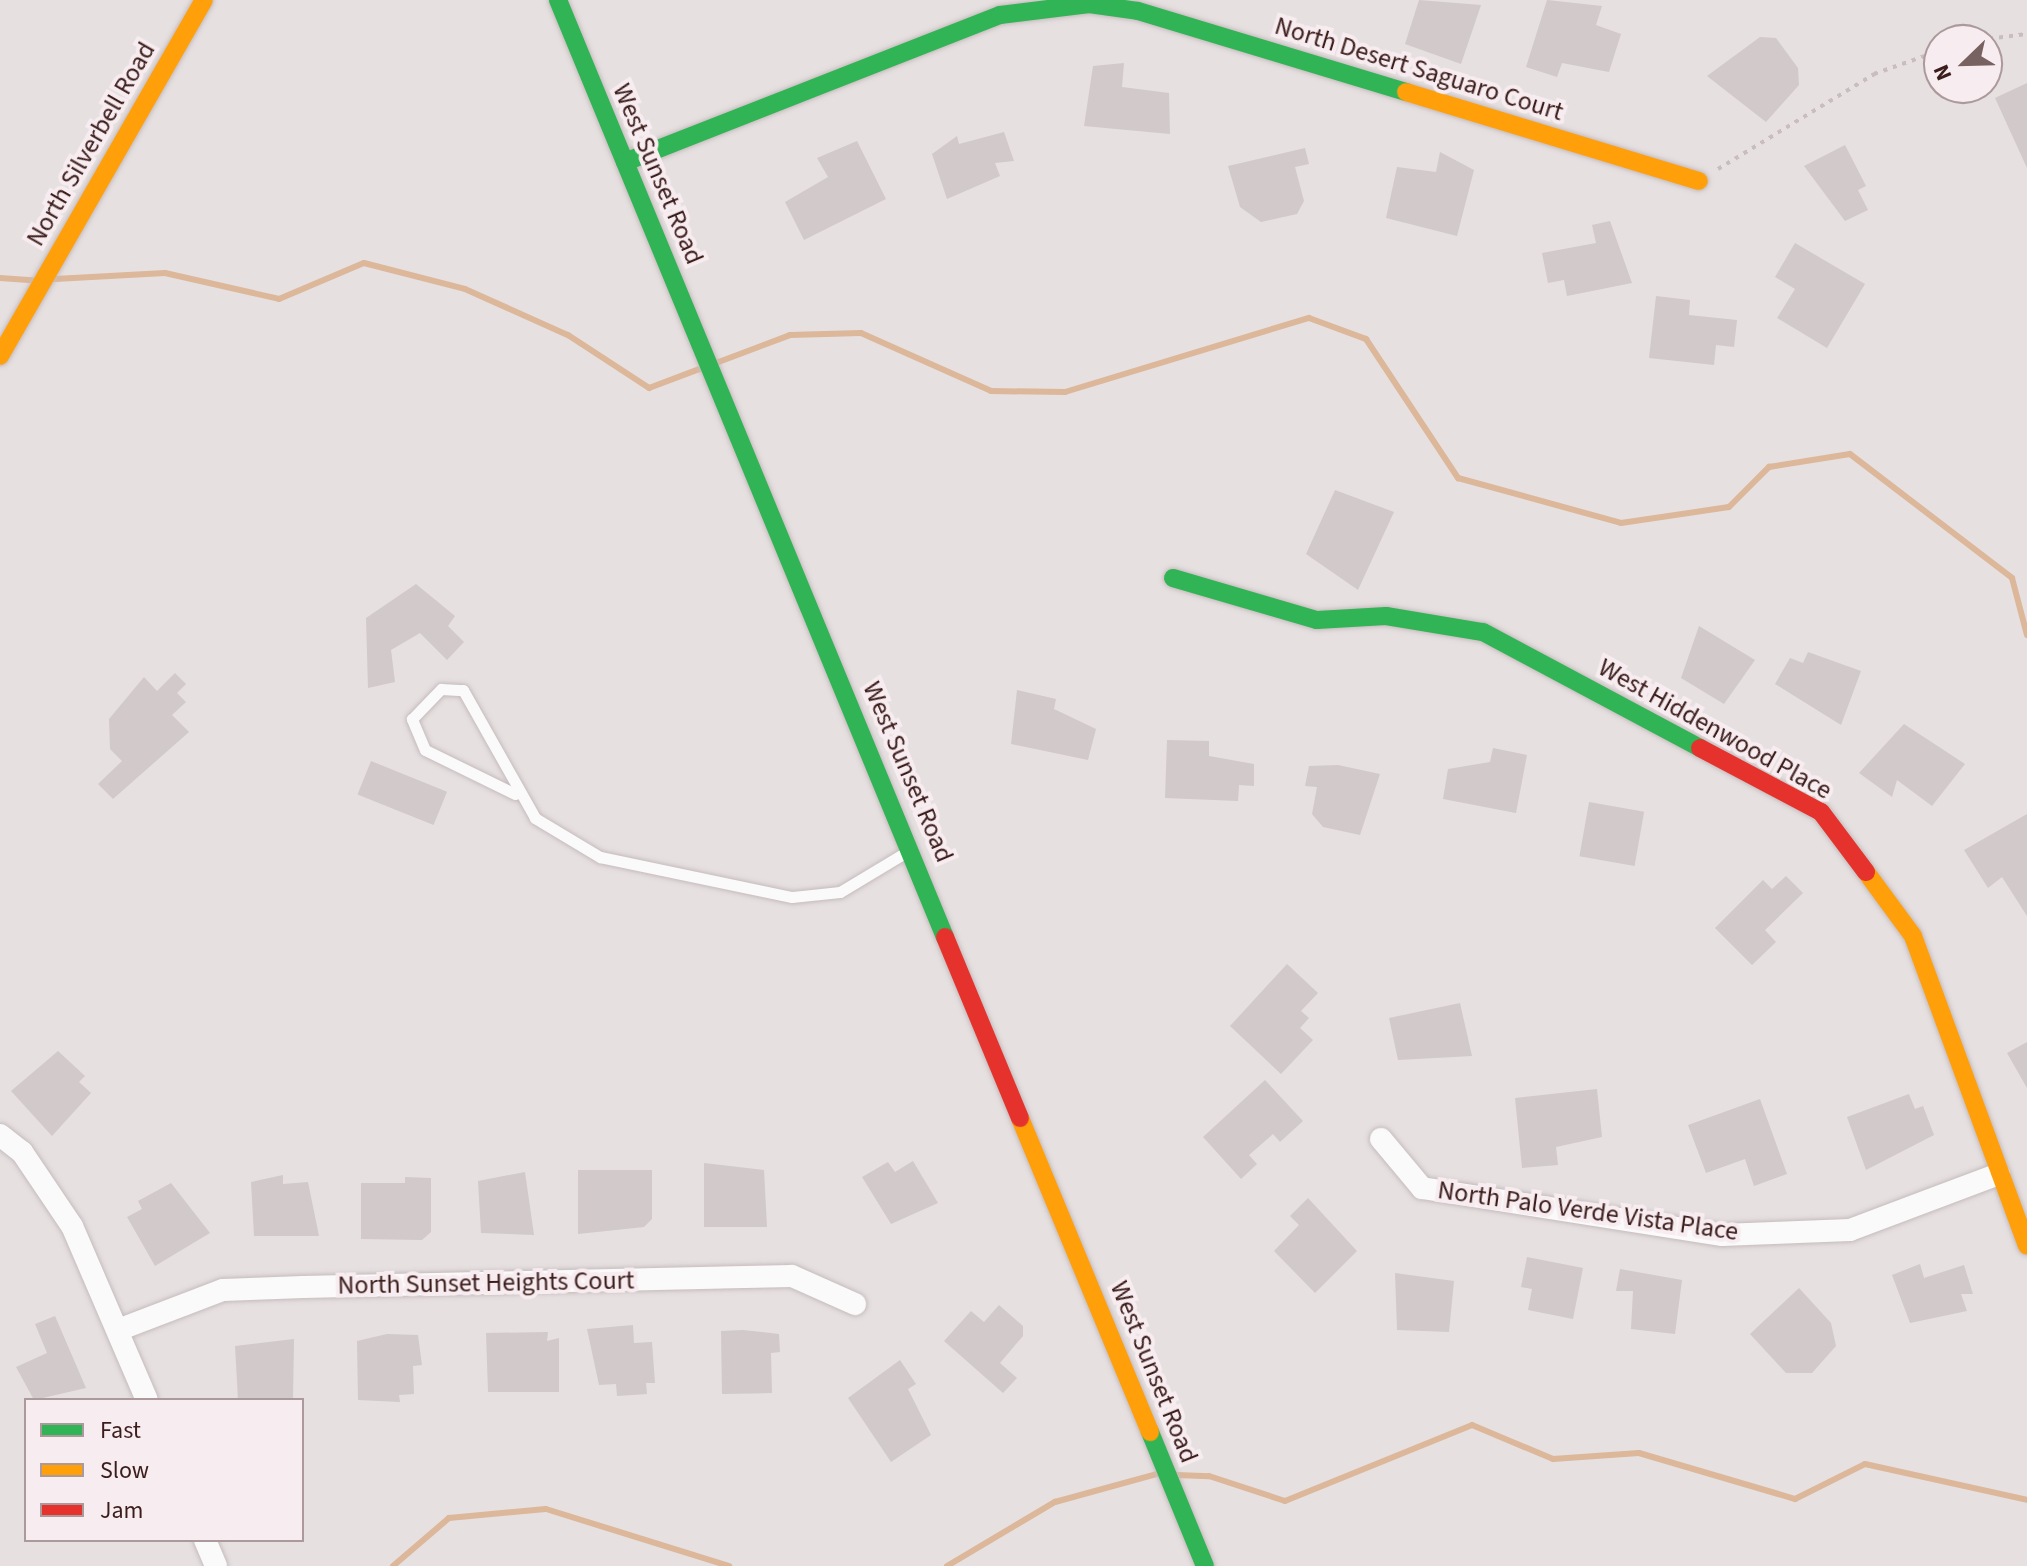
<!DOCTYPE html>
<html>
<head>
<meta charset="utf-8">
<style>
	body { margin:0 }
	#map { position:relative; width:2027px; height:1566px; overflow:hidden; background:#e6e0e0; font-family:"Source Sans 3",sans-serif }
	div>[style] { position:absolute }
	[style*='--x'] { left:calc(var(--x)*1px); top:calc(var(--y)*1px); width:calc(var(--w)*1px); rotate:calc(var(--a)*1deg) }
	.stream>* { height:6px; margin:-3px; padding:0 3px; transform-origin:3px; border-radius:3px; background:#dcb79a }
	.building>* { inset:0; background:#d1c9ca; transform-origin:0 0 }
	.path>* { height:4px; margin-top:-2px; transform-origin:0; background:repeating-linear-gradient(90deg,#c9bdbd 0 4px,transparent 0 10px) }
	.roads { filter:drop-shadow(0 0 2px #c6bbbc) drop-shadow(0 0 2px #c6bbbc) }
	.lane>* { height:11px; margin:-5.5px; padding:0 5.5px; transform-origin:5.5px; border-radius:5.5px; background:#fbfafa }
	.street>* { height:22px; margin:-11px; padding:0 11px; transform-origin:11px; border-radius:11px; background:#fbfafa }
	.fast>* { height:18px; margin:-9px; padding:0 9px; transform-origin:9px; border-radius:9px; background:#30b455 }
	.slow>* { height:18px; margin:-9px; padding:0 9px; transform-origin:9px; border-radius:9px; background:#ff9f0a }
	.jam>* { height:18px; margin:-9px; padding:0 9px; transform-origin:9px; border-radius:9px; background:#e5322d }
	span { translate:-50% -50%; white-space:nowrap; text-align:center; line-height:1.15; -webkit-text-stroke:8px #f7ecef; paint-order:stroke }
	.street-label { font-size:26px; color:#3b1d1c }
	.legend { position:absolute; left:24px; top:1398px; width:280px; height:144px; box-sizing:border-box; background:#f7ecef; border:2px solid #ac999b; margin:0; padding:10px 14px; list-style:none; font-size:24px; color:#3b1d1c }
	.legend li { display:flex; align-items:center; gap:16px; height:40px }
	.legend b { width:40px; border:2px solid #ac999b }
	.north { position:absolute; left:1923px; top:24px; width:80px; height:80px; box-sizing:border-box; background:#f7ecef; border:2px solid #ac999b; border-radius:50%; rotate:247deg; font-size:22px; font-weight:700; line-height:32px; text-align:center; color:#3b1d1c }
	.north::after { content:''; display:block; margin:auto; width:28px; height:36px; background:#776161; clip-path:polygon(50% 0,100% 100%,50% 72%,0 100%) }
</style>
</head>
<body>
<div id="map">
	<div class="stream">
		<i style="--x:0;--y:278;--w:32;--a:4"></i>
		<i style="--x:55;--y:279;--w:110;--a:-3.1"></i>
		<i style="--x:165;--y:273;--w:117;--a:12.8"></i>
		<i style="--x:279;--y:299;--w:92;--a:-23"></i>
		<i style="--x:364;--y:263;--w:104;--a:14.4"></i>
		<i style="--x:465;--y:289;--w:113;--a:24.1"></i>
		<i style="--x:568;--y:335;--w:97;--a:33.2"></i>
		<i style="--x:649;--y:388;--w:57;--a:-20.7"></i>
		<i style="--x:716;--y:363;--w:79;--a:-20.7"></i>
		<i style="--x:790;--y:335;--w:71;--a:-1.6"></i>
		<i style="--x:861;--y:333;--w:142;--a:24"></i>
		<i style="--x:991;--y:391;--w:74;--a:0.8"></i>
		<i style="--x:1065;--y:392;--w:255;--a:-16.9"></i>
		<i style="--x:1309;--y:318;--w:61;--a:20.2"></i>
		<i style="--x:1366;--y:339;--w:167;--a:56.5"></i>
		<i style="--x:1458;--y:478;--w:169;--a:15.4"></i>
		<i style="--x:1621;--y:523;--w:109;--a:-8.4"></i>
		<i style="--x:1729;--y:507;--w:57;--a:-45"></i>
		<i style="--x:1769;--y:467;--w:82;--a:-9.1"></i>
		<i style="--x:1850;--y:454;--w:204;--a:37.4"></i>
		<i style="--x:2012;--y:578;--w:59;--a:75.3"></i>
		<i style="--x:1176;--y:1475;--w:33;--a:2"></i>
		<i style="--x:1209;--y:1476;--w:80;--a:18.2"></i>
		<i style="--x:1285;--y:1501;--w:202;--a:-22.1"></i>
		<i style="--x:1472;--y:1425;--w:88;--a:22.8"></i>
		<i style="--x:1553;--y:1459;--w:86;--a:-4"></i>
		<i style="--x:1639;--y:1453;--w:163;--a:16.4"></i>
		<i style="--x:1795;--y:1499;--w:78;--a:-26.6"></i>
		<i style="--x:1865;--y:1464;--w:166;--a:12.5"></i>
		<i style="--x:393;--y:1566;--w:74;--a:-40.6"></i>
		<i style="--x:449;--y:1518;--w:97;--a:-5.3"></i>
		<i style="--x:546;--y:1509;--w:192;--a:17.3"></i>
		<i style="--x:947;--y:1566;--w:126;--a:-30.7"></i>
		<i style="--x:1055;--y:1502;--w:106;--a:-15.4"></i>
	</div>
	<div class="building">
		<i style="clip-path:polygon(1419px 0,1481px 5px,1461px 64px,1405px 44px)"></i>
		<i style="clip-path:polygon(1547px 0,1602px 6px,1596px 25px,1621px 34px,1609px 72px,1562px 63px,1557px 77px,1526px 67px)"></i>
		<i style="clip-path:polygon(1760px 37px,1776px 38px,1798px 68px,1799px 85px,1766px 122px,1707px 76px)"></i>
		<i style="clip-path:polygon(1124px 63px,1122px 87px,1169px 93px,1170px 134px,1084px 126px,1093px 66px)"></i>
		<i style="clip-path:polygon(2027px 83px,2027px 168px,1995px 98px)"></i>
		<i style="clip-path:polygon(1004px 132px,1014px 161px,995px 163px,1000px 176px,947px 199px,932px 154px,957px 136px,959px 144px)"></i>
		<i style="clip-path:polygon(857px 141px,886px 199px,804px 240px,785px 202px,828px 177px,817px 158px)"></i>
		<i style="clip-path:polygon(1845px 145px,1866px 186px,1858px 190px,1868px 210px,1845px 221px,1804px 166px)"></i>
		<i style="clip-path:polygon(1305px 148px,1309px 164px,1295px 167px,1304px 201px,1297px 214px,1261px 222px,1240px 207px,1228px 166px)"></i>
		<i style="clip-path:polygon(1440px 152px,1474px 170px,1457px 236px,1386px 218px,1397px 167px,1436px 172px)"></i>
		<i style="clip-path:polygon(1610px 221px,1632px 283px,1567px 296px,1564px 280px,1548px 283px,1542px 253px,1596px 243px,1592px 225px)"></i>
		<i style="clip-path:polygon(1795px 243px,1865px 284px,1827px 348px,1777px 318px,1795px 289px,1775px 277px)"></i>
		<i style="clip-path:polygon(1656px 296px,1690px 300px,1689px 315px,1737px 320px,1734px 347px,1716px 345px,1714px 365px,1649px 358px)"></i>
		<i style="clip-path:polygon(1335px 490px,1394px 512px,1358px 590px,1306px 554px)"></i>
		<i style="clip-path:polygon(416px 584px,455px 616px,448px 626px,464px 642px,447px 660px,420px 633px,391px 650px,395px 682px,368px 688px,366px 618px)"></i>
		<i style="clip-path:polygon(1699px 626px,1755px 660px,1724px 704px,1681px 678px)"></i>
		<i style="clip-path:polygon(1808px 652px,1861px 671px,1841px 725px,1775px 684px,1790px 658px,1803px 663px)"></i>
		<i style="clip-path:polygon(175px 673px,186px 684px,177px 693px,186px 702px,172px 715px,189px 732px,113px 799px,98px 784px,122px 761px,110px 749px,109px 719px,144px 677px,157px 691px)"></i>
		<i style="clip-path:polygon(1017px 690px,1056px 699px,1054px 709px,1096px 729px,1088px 760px,1011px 744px)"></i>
		<i style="clip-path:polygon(1904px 724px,1965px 764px,1932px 806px,1897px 780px,1892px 797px,1859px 773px)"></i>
		<i style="clip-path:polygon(1167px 740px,1209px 741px,1209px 756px,1254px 764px,1254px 786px,1239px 785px,1238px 801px,1165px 798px)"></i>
		<i style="clip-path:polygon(1493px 748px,1527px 755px,1516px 813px,1443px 799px,1448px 769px,1490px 762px)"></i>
		<i style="left:371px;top:761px;width:82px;height:36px;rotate:22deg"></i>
		<i style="clip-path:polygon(1338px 765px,1380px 774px,1360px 835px,1323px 827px,1312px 814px,1317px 787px,1305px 786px,1309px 766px)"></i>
		<i style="left:1589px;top:802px;width:56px;height:55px;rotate:10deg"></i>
		<i style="clip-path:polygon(2027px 814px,2027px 916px,2002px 877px,1988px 888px,1964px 850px)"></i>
		<i style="clip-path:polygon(1786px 876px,1803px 893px,1765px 930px,1776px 942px,1752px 965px,1715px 928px,1763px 880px,1772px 889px)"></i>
		<i style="clip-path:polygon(1287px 964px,1318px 993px,1301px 1011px,1309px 1018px,1300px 1028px,1313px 1040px,1281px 1074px,1230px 1026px)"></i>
		<i style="clip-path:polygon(1460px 1003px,1472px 1056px,1398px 1060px,1389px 1018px)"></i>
		<i style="clip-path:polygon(2027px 1042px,2027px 1088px,2007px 1053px)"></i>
		<i style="clip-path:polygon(58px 1051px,85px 1076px,79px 1082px,91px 1093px,52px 1136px,11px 1091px)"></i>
		<i style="clip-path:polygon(1265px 1080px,1303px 1121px,1280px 1142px,1273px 1134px,1249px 1155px,1257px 1164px,1241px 1179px,1203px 1137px)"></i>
		<i style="clip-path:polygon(1597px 1089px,1602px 1137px,1556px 1147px,1558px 1165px,1522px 1168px,1515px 1098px)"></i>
		<i style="clip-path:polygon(1909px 1094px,1915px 1109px,1923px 1106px,1934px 1135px,1866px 1170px,1847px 1117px)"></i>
		<i style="clip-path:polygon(1760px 1099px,1787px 1174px,1754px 1186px,1745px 1159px,1706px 1173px,1688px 1125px)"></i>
		<i style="clip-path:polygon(913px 1161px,938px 1203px,891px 1224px,862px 1177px,888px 1162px,895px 1172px)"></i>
		<i style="clip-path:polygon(704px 1163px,764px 1170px,767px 1227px,704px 1227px)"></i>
		<i style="clip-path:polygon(578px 1170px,652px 1170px,652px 1219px,644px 1227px,578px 1234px)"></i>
		<i style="clip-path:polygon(525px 1172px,534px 1235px,481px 1233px,478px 1181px)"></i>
		<i style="clip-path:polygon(283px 1175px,283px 1184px,308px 1182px,319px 1236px,254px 1236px,251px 1182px)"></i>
		<i style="clip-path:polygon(405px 1177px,431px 1178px,431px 1232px,422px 1240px,361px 1239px,361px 1183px,405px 1183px)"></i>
		<i style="clip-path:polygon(171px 1183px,210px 1233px,155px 1266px,127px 1217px,142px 1209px,138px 1201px)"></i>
		<i style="clip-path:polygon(1308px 1198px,1357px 1251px,1315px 1293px,1274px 1251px,1299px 1225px,1290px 1216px)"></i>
		<i style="clip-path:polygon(1527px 1257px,1583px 1268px,1573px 1319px,1528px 1310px,1532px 1289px,1521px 1287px)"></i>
		<i style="clip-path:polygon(1920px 1264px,1924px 1278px,1964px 1265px,1973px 1294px,1961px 1294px,1967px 1311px,1910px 1323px,1892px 1275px)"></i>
		<i style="clip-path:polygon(1620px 1269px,1682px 1280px,1675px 1334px,1631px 1329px,1633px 1291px,1616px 1291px)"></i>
		<i style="clip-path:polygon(1395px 1273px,1454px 1281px,1449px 1332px,1397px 1330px)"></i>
		<i style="clip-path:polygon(1799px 1288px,1831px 1323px,1836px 1346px,1812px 1373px,1786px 1373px,1750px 1334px)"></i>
		<i style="clip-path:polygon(999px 1305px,1023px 1326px,1023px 1336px,1000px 1363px,1017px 1378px,1003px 1393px,944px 1341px,971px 1311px,984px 1322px)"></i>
		<i style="clip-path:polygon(55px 1316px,86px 1388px,34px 1400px,16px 1367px,47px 1353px,35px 1324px)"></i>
		<i style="clip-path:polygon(633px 1325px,634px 1343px,652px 1342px,655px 1383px,646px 1383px,647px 1394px,617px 1396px,616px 1384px,599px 1385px,587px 1329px)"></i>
		<i style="clip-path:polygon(743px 1330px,779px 1334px,780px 1352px,771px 1353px,772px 1393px,722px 1394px,721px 1331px)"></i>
		<i style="clip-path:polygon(548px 1332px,547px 1341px,559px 1338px,559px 1392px,488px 1392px,486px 1333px)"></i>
		<i style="clip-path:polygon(387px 1334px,418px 1335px,422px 1365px,413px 1366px,414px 1394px,399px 1395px,400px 1402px,358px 1400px,357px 1341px)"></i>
		<i style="clip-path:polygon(294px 1339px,293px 1400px,238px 1400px,235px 1346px)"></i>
		<i style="clip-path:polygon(900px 1360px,916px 1384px,908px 1389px,931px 1435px,891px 1462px,848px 1398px)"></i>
	</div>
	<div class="path">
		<i style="--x:1979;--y:40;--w:48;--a:-7.1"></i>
		<i style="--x:1718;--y:169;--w:183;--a:-31.3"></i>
		<i style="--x:1874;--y:74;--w:69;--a:-19.5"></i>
	</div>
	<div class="roads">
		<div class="lane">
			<i style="--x:515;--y:794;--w:100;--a:-153.9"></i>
			<i style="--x:425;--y:750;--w:34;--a:-113"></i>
			<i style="--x:412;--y:719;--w:42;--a:-46"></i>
			<i style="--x:441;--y:689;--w:22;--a:3"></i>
			<i style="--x:463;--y:690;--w:147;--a:60.6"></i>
			<i style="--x:535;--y:818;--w:76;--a:31"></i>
			<i style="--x:600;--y:857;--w:196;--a:11.8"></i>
			<i style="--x:792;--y:897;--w:48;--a:-5.9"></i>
			<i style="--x:840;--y:892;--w:79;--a:-31.1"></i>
		</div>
		<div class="street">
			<i style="--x:0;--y:1135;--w:28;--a:38"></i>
			<i style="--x:22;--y:1152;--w:89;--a:56"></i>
			<i style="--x:72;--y:1226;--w:189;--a:66.7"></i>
			<i style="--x:1381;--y:1139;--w:64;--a:50.1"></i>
			<i style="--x:1422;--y:1188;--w:304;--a:8.9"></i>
			<i style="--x:1722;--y:1235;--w:128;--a:-2.2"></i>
			<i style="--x:1850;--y:1230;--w:159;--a:-20.6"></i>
			<i style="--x:118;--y:1330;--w:112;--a:-20.9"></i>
			<i style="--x:223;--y:1290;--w:80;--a:-2.1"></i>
			<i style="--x:303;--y:1287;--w:489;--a:-1.3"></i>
			<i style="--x:792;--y:1276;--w:69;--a:24"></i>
			<i style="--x:205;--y:1540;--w:28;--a:67"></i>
		</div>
		<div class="fast">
			<i style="--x:558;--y:0;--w:1014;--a:67.56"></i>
			<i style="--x:625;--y:162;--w:403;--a:-21.4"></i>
			<i style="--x:1000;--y:15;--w:90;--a:-7"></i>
			<i style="--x:1089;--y:4;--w:49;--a:8.1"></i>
			<i style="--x:1138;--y:11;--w:280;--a:16.8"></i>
			<i style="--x:1173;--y:578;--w:150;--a:16.3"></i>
			<i style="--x:1317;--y:620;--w:69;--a:-3.3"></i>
			<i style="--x:1386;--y:616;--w:98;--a:9.4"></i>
			<i style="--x:1483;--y:632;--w:246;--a:28.1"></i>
			<i style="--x:1150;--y:1432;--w:145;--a:67.7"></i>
		</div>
		<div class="slow">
			<i style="--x:1406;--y:92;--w:306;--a:16.9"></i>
			<i style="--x:0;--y:356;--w:410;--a:-60.2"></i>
			<i style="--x:1866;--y:872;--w:79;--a:53.7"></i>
			<i style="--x:1913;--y:936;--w:330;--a:69.8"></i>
			<i style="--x:1020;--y:1118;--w:340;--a:67.5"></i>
		</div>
		<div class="jam">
			<i style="--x:1700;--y:748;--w:137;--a:27.9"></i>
			<i style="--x:1821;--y:812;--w:75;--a:53.1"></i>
			<i style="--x:945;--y:937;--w:196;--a:67.5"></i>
		</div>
	</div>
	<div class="street-label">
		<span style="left:1419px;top:69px;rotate:17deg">North Desert Saguaro Court</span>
		<span style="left:91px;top:144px;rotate:-60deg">North Silverbell Road</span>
		<span style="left:658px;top:174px;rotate:67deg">West Sunset Road</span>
		<span style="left:1715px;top:729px;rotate:29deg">West Hiddenwood Place</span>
		<span style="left:908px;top:772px;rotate:67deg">West Sunset Road</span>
		<span style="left:1588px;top:1211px;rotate:8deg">North Palo Verde Vista Place</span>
		<span style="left:486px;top:1283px;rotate:-1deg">North Sunset Heights Court</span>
		<span style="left:1154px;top:1372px;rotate:68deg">West Sunset Road</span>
	</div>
	<ul class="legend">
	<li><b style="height:10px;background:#30b455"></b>Fast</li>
	<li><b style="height:10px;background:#ff9f0a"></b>Slow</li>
	<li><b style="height:10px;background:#e5322d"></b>Jam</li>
	</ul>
	<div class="north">N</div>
</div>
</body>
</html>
